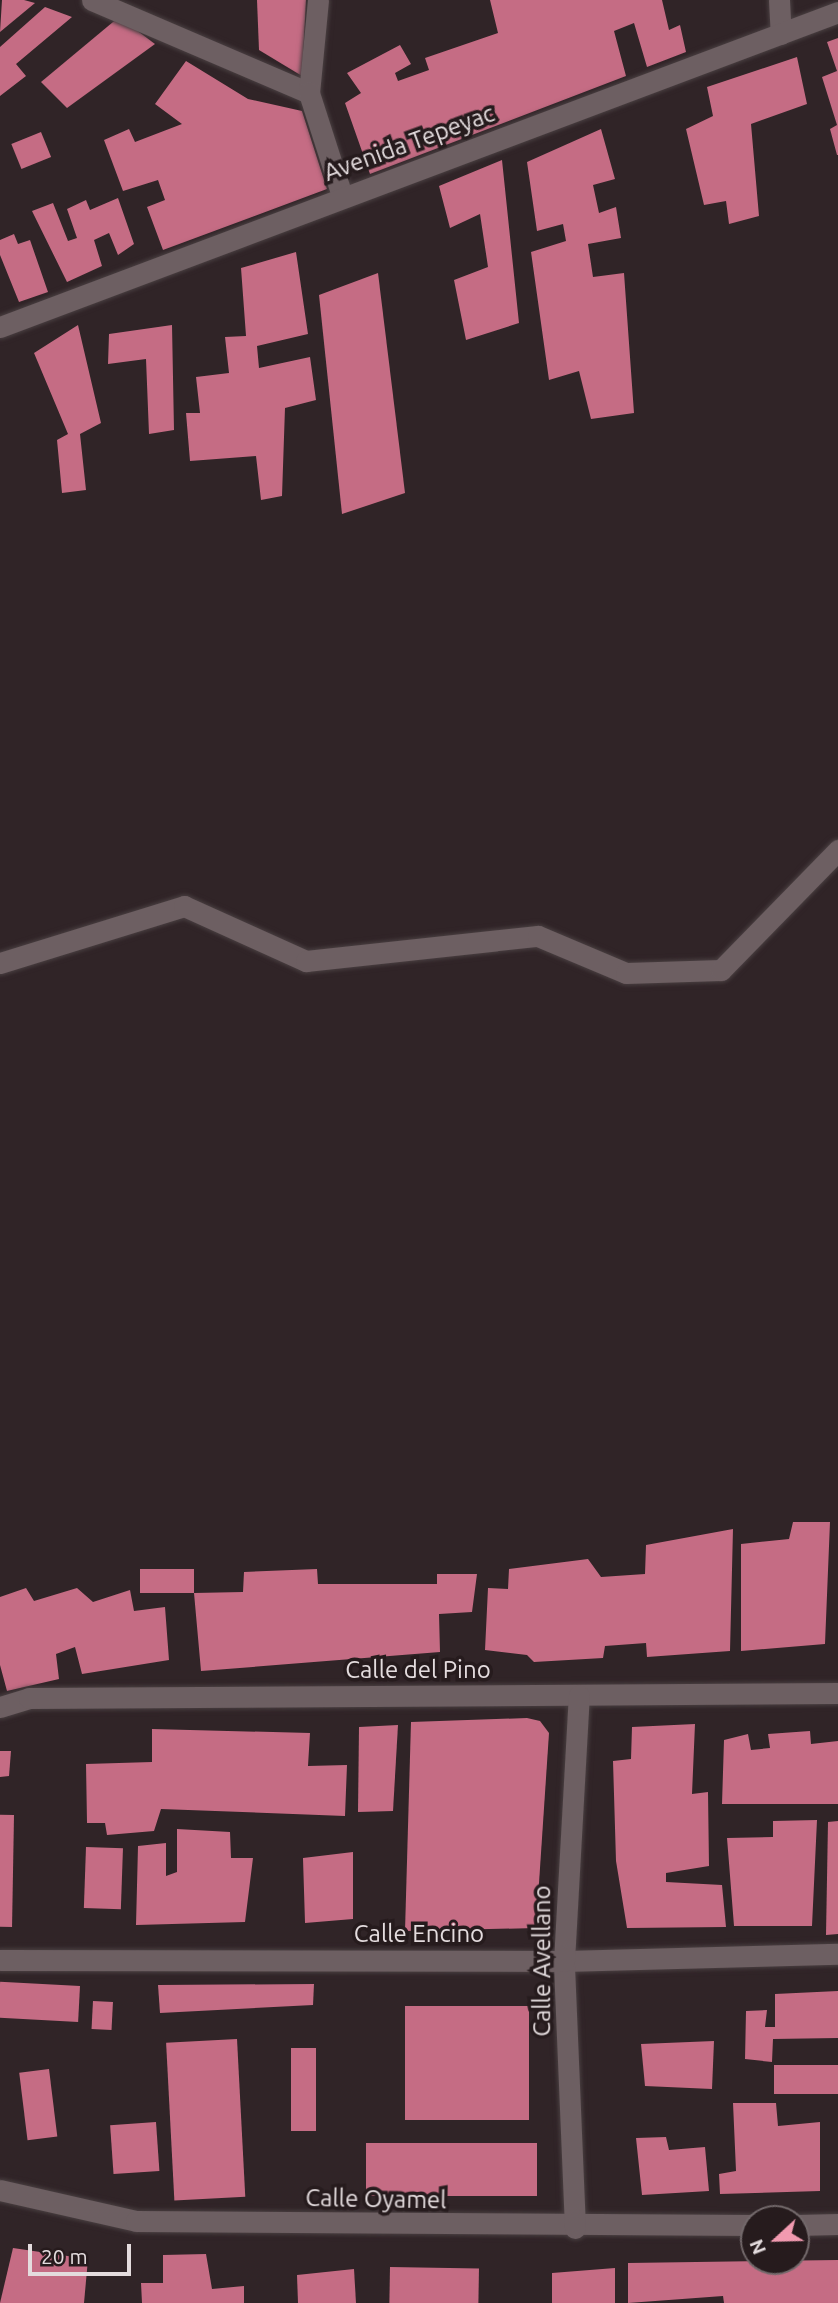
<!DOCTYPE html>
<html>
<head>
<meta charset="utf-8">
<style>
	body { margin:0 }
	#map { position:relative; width:838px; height:2303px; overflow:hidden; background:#302427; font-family:Ubuntu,sans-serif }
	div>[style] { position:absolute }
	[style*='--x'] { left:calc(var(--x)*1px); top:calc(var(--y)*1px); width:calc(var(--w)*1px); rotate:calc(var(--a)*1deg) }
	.building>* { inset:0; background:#c56c84; transform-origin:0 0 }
	.roads { filter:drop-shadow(0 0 2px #493f41) drop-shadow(0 0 2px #493f41) }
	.street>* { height:21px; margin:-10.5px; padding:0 10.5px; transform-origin:10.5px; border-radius:10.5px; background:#6d5f62 }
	span { translate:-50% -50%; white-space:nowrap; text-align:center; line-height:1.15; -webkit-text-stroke:7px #261b1d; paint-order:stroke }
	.street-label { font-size:24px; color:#e4dcde }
	.north { position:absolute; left:740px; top:2205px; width:70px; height:70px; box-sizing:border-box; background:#261b1d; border:2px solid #72686a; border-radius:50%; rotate:248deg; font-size:19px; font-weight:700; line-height:28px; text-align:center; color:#e4dcde }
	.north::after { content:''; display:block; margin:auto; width:24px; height:32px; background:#f29ab0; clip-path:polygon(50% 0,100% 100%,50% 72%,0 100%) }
	.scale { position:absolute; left:28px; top:2244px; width:103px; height:32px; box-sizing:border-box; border:4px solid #e4dcde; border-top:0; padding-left:9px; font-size:21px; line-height:24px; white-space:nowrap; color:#e4dcde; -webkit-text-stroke:5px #261b1d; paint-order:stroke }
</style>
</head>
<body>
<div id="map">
	<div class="building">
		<i style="clip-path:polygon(2px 0,24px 0,35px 3px,0 32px)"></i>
		<i style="clip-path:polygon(257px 0,306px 0,302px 76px,259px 50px)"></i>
		<i style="clip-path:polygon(490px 0,662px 0,669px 30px,680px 25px,686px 52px,647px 67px,634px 23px,614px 31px,626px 76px,370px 174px,345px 103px,361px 93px,347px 73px,400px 45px,411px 64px,395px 73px,398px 81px,429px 70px,425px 58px,498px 33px)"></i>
		<i style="clip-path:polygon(45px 7px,72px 17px,16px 64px,26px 76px,0 96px,0 47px)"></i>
		<i style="clip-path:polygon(119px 17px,155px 44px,67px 108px,41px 82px)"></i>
		<i style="clip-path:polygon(838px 38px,838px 155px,837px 155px,830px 129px,837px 125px,822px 77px,837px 71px,827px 42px)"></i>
		<i style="clip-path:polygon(797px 57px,807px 104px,751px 124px,759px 216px,729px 224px,726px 201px,704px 205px,686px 129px,713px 116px,707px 87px)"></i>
		<i style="clip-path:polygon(186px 61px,248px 99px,302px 111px,327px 189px,163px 250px,147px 207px,165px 200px,158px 180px,123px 191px,104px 140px,129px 129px,135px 142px,182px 124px,155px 104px)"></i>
		<i style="clip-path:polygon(601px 129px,615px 179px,593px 185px,599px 213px,616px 207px,621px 238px,588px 244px,593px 277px,624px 273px,634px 413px,591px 419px,579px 371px,549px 380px,531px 252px,566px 241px,563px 224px,537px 231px,527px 162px)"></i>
		<i style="left:41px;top:132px;width:27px;height:32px;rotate:68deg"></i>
		<i style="clip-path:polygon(502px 160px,519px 323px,466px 340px,454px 280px,488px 267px,480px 214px,450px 228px,439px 186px)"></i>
		<i style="clip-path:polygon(118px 198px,134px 244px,118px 255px,109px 233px,94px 240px,102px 266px,67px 282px,32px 211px,53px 203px,68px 241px,77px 238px,67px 209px,86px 200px,90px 210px)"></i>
		<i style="clip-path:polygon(14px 234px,18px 244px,30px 240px,48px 292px,19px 302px,0 255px,0 240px)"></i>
		<i style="clip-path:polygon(296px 252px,308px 334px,257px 346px,259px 368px,310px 357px,316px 400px,285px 408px,282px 496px,261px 500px,256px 456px,190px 461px,186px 413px,200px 413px,196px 377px,229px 373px,225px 337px,246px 336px,241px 268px)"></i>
		<i style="clip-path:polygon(378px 273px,405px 493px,342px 514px,319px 295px)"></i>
		<i style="clip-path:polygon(78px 325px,101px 423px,80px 434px,86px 490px,62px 493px,57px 440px,68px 434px,34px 353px)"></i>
		<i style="clip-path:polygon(172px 325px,174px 430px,149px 434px,146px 359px,108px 364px,109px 334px)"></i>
		<i style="clip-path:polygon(793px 1522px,830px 1522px,825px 1644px,741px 1651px,741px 1544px,789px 1539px)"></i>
		<i style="clip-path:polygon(733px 1529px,730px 1651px,647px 1657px,646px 1643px,605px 1646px,603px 1658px,534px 1662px,527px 1655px,485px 1650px,488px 1588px,508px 1589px,509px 1569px,588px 1559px,601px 1577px,645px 1574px,646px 1545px)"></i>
		<i style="left:194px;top:1569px;width:24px;height:54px;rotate:90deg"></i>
		<i style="clip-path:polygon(317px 1569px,318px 1584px,437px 1584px,437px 1574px,477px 1574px,472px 1612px,439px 1614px,440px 1652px,201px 1671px,194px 1593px,243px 1592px,244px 1572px)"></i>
		<i style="clip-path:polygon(26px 1588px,34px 1601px,77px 1588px,93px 1602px,130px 1590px,134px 1611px,165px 1607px,169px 1660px,82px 1674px,75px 1647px,56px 1654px,59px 1679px,7px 1691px,0 1665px,0 1597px)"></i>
		<i style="clip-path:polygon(527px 1718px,540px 1721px,549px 1733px,536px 1928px,405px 1931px,411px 1722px)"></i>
		<i style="clip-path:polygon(695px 1724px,692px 1794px,708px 1792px,709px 1866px,666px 1873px,666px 1882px,722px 1885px,726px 1927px,627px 1928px,616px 1861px,613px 1761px,631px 1759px,632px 1727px)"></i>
		<i style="clip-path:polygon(398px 1725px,393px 1811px,358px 1812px,359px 1727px)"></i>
		<i style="clip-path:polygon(152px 1729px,310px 1733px,308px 1766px,347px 1765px,345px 1816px,161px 1809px,154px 1831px,107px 1835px,105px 1823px,87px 1823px,86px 1764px,152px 1762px)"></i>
		<i style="clip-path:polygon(810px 1731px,811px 1744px,838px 1741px,838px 1804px,722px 1804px,724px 1740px,748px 1734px,751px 1750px,770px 1748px,768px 1734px)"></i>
		<i style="clip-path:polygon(0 1751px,11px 1751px,9px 1776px,0 1777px)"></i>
		<i style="left:14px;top:1815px;width:112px;height:14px;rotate:91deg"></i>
		<i style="clip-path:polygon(817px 1820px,812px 1926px,734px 1926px,727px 1838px,773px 1837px,773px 1821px)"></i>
		<i style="clip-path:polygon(838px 1821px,838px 1934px,826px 1935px,828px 1822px)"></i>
		<i style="clip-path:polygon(177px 1829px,230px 1832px,231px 1858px,253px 1858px,245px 1922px,136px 1925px,138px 1846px,166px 1843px,166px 1876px,177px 1872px)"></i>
		<i style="left:86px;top:1847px;width:37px;height:61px;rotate:2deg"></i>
		<i style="clip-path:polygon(353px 1852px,353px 1919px,305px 1923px,303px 1858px)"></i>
		<i style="clip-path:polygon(314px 1984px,313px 2005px,160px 2013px,158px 1985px)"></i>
		<i style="left:80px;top:1986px;width:36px;height:80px;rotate:93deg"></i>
		<i style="clip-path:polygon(838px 1991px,838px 2038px,773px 2039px,772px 2062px,745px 2059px,746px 2011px,767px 2010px,765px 2027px,775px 2027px,775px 1994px)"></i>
		<i style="left:93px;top:2001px;width:20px;height:28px;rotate:3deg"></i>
		<i style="left:529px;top:2006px;width:114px;height:124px;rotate:90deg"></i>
		<i style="left:237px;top:2039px;width:158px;height:71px;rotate:87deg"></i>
		<i style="clip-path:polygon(714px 2041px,712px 2089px,645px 2086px,641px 2044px)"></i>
		<i style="left:291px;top:2048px;width:25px;height:83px"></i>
		<i style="left:838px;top:2065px;width:29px;height:64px;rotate:90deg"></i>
		<i style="left:49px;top:2069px;width:68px;height:30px;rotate:83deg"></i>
		<i style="clip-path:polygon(733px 2103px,776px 2103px,778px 2126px,820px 2122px,820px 2191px,720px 2194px,719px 2174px,736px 2171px)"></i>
		<i style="left:156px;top:2122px;width:49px;height:46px;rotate:86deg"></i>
		<i style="clip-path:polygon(666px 2137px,669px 2150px,705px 2147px,709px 2191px,642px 2195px,636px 2138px)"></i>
		<i style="left:537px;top:2143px;width:53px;height:171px;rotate:90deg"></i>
		<i style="clip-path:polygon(13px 2248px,88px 2259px,84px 2303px,0 2303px)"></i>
		<i style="clip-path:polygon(206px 2254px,212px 2289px,244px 2286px,244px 2303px,142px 2303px,141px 2283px,163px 2283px,163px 2255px)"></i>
		<i style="clip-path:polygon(838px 2260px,838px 2303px,724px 2303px,723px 2296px,628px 2303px,628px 2263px)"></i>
		<i style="left:390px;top:2267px;width:89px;height:36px;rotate:1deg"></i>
		<i style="clip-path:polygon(615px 2268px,615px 2303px,552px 2303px,552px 2273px)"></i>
		<i style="clip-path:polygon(354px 2269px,356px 2303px,298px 2303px,297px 2275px)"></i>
	</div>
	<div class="roads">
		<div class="street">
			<i style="--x:92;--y:0;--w:236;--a:23.2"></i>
			<i style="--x:318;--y:0;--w:93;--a:95.5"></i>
			<i style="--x:309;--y:93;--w:108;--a:72.2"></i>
			<i style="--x:779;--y:0;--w:34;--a:87"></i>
			<i style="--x:0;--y:327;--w:895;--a:-20.6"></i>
			<i style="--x:0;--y:963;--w:193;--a:-17.2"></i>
			<i style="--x:184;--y:906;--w:134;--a:24.3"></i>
			<i style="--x:306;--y:961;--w:233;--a:-6.2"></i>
			<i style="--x:538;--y:936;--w:95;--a:22.8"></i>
			<i style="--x:626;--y:973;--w:95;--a:-1.8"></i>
			<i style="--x:721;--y:970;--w:168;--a:-45.7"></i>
			<i style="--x:0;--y:1707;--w:30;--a:-17"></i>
			<i style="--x:29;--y:1698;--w:809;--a:-0.35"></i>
			<i style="--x:0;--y:1960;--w:564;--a:0.1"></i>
			<i style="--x:564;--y:1961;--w:274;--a:-1.5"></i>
			<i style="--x:0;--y:2190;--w:139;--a:12.8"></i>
			<i style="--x:136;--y:2221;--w:618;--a:0.37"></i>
			<i style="--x:796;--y:2225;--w:42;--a:-1.4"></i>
			<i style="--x:575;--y:2228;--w:267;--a:-92.4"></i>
			<i style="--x:564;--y:1961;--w:266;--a:-86.8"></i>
		</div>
	</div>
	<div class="street-label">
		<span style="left:409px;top:143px;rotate:-20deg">Avenida Tepeyac</span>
		<span style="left:418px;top:1670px">Calle del Pino</span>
		<span style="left:419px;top:1934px">Calle Encino</span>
		<span style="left:542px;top:1961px;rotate:-90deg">Calle Avellano</span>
		<span style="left:376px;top:2199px;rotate:1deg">Calle Oyamel</span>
	</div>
	<div class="north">N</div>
	<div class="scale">20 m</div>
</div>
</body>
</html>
